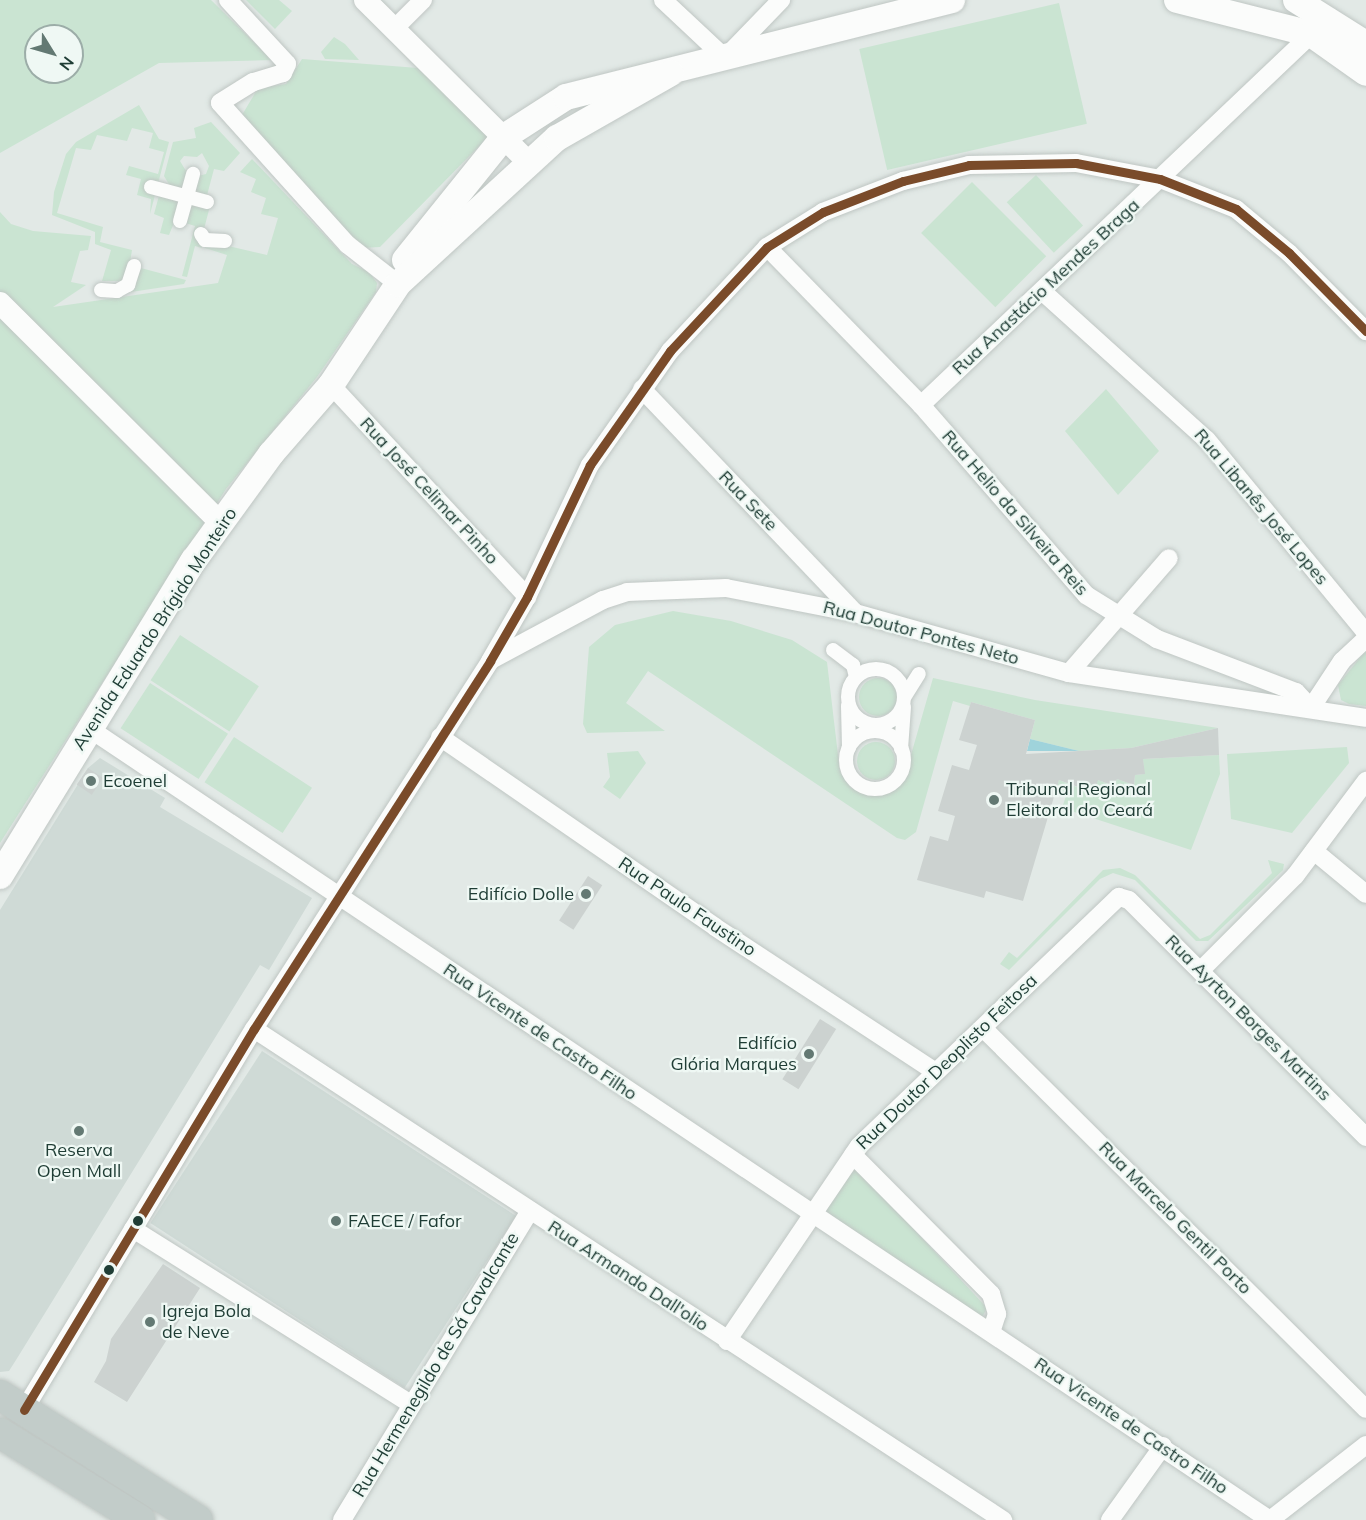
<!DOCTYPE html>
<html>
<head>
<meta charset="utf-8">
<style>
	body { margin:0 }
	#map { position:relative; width:1366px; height:1520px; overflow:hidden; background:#e2e9e6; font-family:Mulish,sans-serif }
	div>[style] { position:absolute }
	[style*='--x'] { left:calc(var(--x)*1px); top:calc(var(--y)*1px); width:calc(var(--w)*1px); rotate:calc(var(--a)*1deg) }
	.built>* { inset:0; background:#cfdad6; transform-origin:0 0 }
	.green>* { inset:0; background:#cae4d2; transform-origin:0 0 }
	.round { border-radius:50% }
	.water>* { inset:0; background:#9fd3db }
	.building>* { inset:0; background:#ccd2d0; transform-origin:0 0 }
	.roads { filter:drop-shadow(0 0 2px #bfc6c3) drop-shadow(0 0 2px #bfc6c3) }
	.pedestrian>* { height:14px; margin:-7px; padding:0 7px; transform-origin:7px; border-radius:7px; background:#fbfcfb }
	.pedestrian>.ring { margin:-7px; padding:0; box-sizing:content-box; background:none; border:14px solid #fbfcfb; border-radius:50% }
	.minor>* { height:18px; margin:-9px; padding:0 9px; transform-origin:9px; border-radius:9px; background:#fbfcfb }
	.tertiary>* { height:22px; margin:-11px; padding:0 11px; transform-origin:11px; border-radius:11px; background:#fbfcfb }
	.secondary>* { height:26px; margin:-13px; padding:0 13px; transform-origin:13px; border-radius:13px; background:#fbfcfb }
	.trunk>* { height:30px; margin:-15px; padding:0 15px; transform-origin:15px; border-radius:15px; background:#c2ccc9 }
	.bus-1>* { height:9px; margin:-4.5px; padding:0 4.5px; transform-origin:4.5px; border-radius:4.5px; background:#7a4b2a }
	.dots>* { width:16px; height:16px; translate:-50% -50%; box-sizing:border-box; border:3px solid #eff8f4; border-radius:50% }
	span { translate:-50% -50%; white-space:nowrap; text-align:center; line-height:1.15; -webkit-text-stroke:4.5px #eff8f4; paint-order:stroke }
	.street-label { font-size:18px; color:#1f3d35 }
	.poi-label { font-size:18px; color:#1f3d35 }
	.left { translate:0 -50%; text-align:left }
	.right { translate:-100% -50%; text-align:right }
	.north { position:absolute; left:24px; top:24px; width:60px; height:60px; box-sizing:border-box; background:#eff8f4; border:2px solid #9cada8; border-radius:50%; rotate:127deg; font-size:16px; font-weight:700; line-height:24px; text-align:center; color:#1f3d35 }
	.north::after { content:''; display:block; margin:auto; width:21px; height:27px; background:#637973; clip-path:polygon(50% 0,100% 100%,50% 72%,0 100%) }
</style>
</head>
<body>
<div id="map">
	<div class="built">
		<i style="clip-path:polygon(100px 758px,165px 798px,160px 807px,312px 898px,269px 970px,260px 965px,16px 1360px,9px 1371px,0 1372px,0 910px,88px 768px)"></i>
		<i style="left:262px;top:1051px;width:303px;height:205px;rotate:33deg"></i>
	</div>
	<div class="green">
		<i style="clip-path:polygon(evenodd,0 0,211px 0,272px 60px,159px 63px,0 153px,0 0,36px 36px,72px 36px,72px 72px,36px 72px,36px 36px)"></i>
		<i style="clip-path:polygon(246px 0,279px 0,292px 11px,275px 29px)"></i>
		<i style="left:1059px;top:3px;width:124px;height:205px;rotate:77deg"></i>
		<i style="clip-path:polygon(334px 37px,345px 44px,359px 60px,325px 59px,321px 52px)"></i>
		<i style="clip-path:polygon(302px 59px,418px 68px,492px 133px,380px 247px,361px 248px,242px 115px,258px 88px,286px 84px)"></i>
		<i style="clip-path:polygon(139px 105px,159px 139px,169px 142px,150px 214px,151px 199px,137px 195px,141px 179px,126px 175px,129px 166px,158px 174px,164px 152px,149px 148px,153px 133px,132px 128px,127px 141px,97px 135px,91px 150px,76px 148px,57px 213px,103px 227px,100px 242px,132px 250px,127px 281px,102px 281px,111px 250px,95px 244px,95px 232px,52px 215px,54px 192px,66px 154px,76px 142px)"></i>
		<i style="clip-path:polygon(211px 122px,240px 153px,224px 171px,214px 169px,206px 199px,189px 195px,194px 177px,206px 174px,209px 166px,202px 153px,197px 157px,184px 156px,180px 161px,189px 176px,186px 193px,173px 191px,164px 176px,173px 142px,196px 138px,194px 128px)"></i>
		<i style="clip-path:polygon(252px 159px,352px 264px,369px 272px,377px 283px,376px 292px,317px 377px,226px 489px,0 843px,0 212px,11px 224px,33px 231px,91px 236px,88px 250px,80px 251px,71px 282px,86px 285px,53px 307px,218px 283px,227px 255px,205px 248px,207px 241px,267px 255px,278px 218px,261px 214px,266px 198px,251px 192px,256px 179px,240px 172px)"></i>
		<i style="left:1036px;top:175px;width:69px;height:40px;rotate:47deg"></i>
		<i style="left:972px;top:182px;width:105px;height:72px;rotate:45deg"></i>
		<i style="clip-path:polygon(160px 192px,184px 198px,169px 235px,160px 233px,164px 218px,154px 214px)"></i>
		<i style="clip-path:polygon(189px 201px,210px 206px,204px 229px,198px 228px,202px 248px,195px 246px,187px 277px,182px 276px,195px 226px,182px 222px)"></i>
		<i style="clip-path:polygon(137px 267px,186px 280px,184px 284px,131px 292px)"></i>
		<i style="clip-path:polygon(1106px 389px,1159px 451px,1118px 495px,1065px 431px)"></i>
		<i style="clip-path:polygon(673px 611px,731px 621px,792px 640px,827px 662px,840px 772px,851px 788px,866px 795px,889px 792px,905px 776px,933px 678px,1035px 700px,1218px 728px,1131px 748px,1079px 751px,1030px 739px,1035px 720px,971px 702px,970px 706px,953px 701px,916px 832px,905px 840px,897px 838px,648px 671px,626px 703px,665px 731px,587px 733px,583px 724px,589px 647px,615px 625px)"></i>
		<i style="left:180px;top:635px;width:94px;height:54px;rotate:33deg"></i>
		<i style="clip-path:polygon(1366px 650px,1366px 706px,1349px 704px,1341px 700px,1338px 685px)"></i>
		<i class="round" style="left:859px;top:678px;width:38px;height:38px"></i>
		<i style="left:150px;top:683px;width:93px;height:54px;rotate:33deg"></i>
		<i style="left:234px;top:737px;width:93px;height:54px;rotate:33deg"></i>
		<i class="round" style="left:857px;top:742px;width:38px;height:38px"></i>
		<i style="clip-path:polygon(1347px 747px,1349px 763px,1292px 833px,1231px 819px,1227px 754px)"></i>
		<i style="clip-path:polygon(638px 751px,646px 763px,620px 799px,603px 787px,610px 777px,607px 753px)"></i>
		<i style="clip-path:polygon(1219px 755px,1220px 774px,1191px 850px,1062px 808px,1066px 796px,1055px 792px,1059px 780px,1077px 787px,1080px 781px,1098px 780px,1114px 786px,1117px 779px,1134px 785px,1135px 775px,1144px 774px,1143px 759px)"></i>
		<i style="clip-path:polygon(1268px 860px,1284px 864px,1283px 870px,1208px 941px,1196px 941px,1135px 880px,1113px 873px,1100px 879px,1009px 970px,1000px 964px,1009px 952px,1017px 958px,1103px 870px,1120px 868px,1135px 875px,1200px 939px,1210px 935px,1272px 873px)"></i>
		<i style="clip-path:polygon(856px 1167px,987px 1308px,980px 1321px,824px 1211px)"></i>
	</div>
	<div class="water">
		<i style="clip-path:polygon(1030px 739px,1079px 751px,1027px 751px)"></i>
	</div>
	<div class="building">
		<i style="clip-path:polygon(971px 702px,1035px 720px,1026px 754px,1131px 748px,1218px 728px,1219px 755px,1143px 759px,1145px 774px,1135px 775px,1134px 785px,1117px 779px,1114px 786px,1098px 780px,1096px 786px,1080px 781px,1078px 787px,1059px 780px,1023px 901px,986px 891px,984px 898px,917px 880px,930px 836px,948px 841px,955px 816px,938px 811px,952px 765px,969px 770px,977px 745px,959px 740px)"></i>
		<i style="left:88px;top:768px;width:18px;height:20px;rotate:34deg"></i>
		<i style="left:588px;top:876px;width:17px;height:53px;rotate:33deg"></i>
		<i style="left:820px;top:1019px;width:19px;height:71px;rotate:32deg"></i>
		<i style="clip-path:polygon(163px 1264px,200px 1288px,127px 1402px,94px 1382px,106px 1361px,111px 1339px)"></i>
	</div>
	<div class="roads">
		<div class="pedestrian">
			<i style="--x:151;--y:187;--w:58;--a:15"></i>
			<i style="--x:180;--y:221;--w:49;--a:-74.5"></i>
			<i style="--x:201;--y:234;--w:7;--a:56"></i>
			<i style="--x:205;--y:240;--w:20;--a:3"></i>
			<i style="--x:101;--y:290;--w:16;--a:4"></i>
			<i style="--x:117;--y:291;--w:13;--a:-29"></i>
			<i style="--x:128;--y:285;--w:20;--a:-72"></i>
			<i style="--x:833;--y:650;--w:25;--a:37"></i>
			<i style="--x:853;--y:665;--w:12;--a:76"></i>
			<i class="ring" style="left:848px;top:669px;width:42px;height:42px"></i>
			<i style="--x:905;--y:696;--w:26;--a:-58"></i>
			<i style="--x:848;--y:706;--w:42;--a:88.6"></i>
			<i class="ring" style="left:846px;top:731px;width:44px;height:44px"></i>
			<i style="--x:901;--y:749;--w:42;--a:-85.9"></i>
		</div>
		<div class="minor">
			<i style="--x:228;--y:0;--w:87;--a:47.3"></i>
			<i style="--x:287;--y:64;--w:10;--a:114"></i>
			<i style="--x:283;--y:73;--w:31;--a:163"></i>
			<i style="--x:253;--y:82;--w:39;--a:148"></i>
			<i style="--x:220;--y:103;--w:191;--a:48"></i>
			<i style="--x:348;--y:245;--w:63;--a:38"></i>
			<i style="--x:663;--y:0;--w:85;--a:43.1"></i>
			<i style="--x:725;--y:58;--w:81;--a:-46"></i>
			<i style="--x:394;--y:29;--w:41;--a:-45"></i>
			<i style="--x:767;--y:247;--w:221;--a:45.7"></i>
			<i style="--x:921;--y:405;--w:252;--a:49"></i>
			<i style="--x:1086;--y:595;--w:84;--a:31.8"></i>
			<i style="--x:1157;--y:639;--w:149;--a:20.9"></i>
			<i style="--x:1296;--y:692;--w:22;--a:47"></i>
			<i style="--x:1042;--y:291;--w:222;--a:42.1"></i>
			<i style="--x:1207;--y:440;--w:250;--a:50.5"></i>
			<i style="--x:331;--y:385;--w:289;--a:47.2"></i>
			<i style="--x:642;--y:389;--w:309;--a:46.4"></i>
			<i style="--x:921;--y:405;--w:547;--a:-43.52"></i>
			<i style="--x:491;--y:660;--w:127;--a:-28.2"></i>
			<i style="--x:603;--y:600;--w:25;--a:-18"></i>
			<i style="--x:627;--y:592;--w:99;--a:-2.3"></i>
			<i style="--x:726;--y:588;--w:131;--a:11"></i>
			<i style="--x:855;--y:613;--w:222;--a:15.7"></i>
			<i style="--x:1069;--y:673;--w:300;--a:8.6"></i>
			<i style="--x:1069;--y:673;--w:152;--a:-49"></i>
			<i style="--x:1311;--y:708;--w:56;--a:-56.6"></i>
			<i style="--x:1342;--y:661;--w:33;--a:-43"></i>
			<i style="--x:90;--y:729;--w:1421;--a:33.84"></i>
			<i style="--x:440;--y:737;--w:334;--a:34.6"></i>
			<i style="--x:715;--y:927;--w:264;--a:33.3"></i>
			<i style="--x:1314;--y:851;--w:67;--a:39.6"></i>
			<i style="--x:1201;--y:970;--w:133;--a:-45"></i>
			<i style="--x:1295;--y:876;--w:119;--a:-53.2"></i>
			<i style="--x:983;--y:1028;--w:540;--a:44.85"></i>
			<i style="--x:254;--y:1029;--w:896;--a:33.25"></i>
			<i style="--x:853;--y:1155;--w:196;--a:45.2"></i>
			<i style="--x:991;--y:1294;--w:21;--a:73"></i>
			<i style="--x:997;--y:1314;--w:19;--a:108"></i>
			<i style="--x:133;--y:1229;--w:328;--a:32.2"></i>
			<i style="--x:727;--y:1341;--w:235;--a:-55.9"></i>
			<i style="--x:859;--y:1146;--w:360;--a:-43.8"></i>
			<i style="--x:1119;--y:897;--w:10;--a:17"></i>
			<i style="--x:1129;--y:900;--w:335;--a:45"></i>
			<i style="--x:24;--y:1410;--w:445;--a:-58.9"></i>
			<i style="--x:254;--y:1029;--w:437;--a:-57.3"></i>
			<i style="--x:490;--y:661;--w:74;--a:-60"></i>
			<i style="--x:527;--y:597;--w:146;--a:-64.5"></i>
			<i style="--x:590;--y:465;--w:139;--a:-54.9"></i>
			<i style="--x:670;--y:351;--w:142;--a:-47"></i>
			<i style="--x:767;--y:247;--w:66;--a:-32"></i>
			<i style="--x:823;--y:212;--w:86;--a:-21.2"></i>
			<i style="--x:903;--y:181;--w:68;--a:-13.6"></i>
			<i style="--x:969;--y:165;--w:107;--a:-1.1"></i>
			<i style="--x:1076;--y:163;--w:86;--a:10.8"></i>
			<i style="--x:1160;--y:179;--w:82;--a:21.5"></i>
			<i style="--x:1236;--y:209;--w:69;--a:39.7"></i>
			<i style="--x:1289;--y:253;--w:110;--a:45.4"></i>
			<i style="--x:342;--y:1520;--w:362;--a:-58.7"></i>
			<i style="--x:1110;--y:1520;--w:91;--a:-54.4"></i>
			<i style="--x:1270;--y:1520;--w:122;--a:-38"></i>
		</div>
		<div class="tertiary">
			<i style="--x:365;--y:0;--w:230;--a:44.8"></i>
			<i style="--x:0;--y:303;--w:312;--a:44.9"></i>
		</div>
		<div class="secondary">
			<i style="--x:1177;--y:0;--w:138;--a:14.2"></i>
			<i style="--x:1311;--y:34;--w:67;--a:35.3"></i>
			<i style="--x:1296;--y:0;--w:83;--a:32.2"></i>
			<i style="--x:405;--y:260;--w:158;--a:-51.2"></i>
			<i style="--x:504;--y:137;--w:74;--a:-32.8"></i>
			<i style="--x:566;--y:97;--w:398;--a:-14.1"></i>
			<i style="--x:0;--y:876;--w:371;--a:-58.5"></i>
			<i style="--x:194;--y:560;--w:131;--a:-54"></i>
			<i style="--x:271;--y:454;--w:91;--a:-49"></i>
			<i style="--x:331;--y:385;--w:121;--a:-56.4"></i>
			<i style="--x:398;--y:284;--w:216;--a:-42.6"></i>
			<i style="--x:557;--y:138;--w:131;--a:-29.7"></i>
		</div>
		<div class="trunk">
			<i style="--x:0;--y:1395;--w:234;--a:32.3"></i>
			<i style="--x:0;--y:1433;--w:165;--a:31.9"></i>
		</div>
	</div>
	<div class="bus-1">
		<i style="--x:24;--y:1410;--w:445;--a:-58.9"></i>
		<i style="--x:254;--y:1029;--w:437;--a:-57.3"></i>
		<i style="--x:490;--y:661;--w:74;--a:-60"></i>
		<i style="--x:527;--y:597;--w:146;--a:-64.5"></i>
		<i style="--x:590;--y:465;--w:139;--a:-54.9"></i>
		<i style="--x:670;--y:351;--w:142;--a:-47"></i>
		<i style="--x:767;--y:247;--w:66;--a:-32"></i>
		<i style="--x:823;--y:212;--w:86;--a:-21.2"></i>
		<i style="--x:903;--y:181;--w:68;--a:-13.6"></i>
		<i style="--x:969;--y:165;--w:107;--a:-1.1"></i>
		<i style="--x:1076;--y:163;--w:86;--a:10.8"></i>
		<i style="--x:1160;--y:179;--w:82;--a:21.5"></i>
		<i style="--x:1236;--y:209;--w:69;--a:39.7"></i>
		<i style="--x:1289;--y:253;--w:110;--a:45.4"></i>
	</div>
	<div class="dots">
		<i style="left:91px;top:781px;background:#637973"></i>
		<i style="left:994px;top:800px;background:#637973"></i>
		<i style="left:586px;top:894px;background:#637973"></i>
		<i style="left:809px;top:1054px;background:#637973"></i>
		<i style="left:79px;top:1131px;background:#637973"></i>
		<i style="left:138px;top:1221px;background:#1f3d35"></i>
		<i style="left:336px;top:1221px;background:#637973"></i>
		<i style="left:109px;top:1270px;background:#1f3d35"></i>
		<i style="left:150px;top:1322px;background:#637973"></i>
	</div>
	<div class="street-label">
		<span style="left:1046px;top:287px;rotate:-43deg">Rua Anastácio Mendes Braga</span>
		<span style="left:429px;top:491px;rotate:47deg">Rua José Celimar Pinho</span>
		<span style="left:748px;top:501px;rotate:46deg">Rua Sete</span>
		<span style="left:1261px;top:507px;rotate:50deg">Rua Libanês José Lopes</span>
		<span style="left:1015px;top:513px;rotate:49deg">Rua Helio da Silveira Reis</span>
		<span style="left:155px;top:629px;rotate:-57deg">Avenida Eduardo Brígido Monteiro</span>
		<span style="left:921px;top:633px;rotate:15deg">Rua Doutor Pontes Neto</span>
		<span style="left:687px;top:907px;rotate:34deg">Rua Paulo Faustino</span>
		<span style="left:1248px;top:1018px;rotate:45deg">Rua Ayrton Borges Martins</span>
		<span style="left:540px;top:1032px;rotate:34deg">Rua Vicente de Castro Filho</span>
		<span style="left:947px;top:1062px;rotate:-44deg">Rua Doutor Deoplisto Feitosa</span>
		<span style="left:1175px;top:1218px;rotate:45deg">Rua Marcelo Gentil Porto</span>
		<span style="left:628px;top:1276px;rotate:33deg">Rua Armando Dall'olio</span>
		<span style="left:436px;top:1365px;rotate:-59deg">Rua Hermenegildo de Sá Cavalcante</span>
		<span style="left:1131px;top:1426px;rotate:34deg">Rua Vicente de Castro Filho</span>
	</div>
	<div class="poi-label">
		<span class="left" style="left:103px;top:781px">Ecoenel</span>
		<span class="left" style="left:1006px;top:800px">Tribunal Regional<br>Eleitoral do Ceará</span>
		<span class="right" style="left:574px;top:894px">Edifício Dolle</span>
		<span class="right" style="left:797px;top:1054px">Edifício<br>Glória Marques</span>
		<span style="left:79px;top:1161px">Reserva<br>Open Mall</span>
		<span class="left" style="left:348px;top:1221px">FAECE / Fafor</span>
		<span class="left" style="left:162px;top:1322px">Igreja Bola<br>de Neve</span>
	</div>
	<div class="north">N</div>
</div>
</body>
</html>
